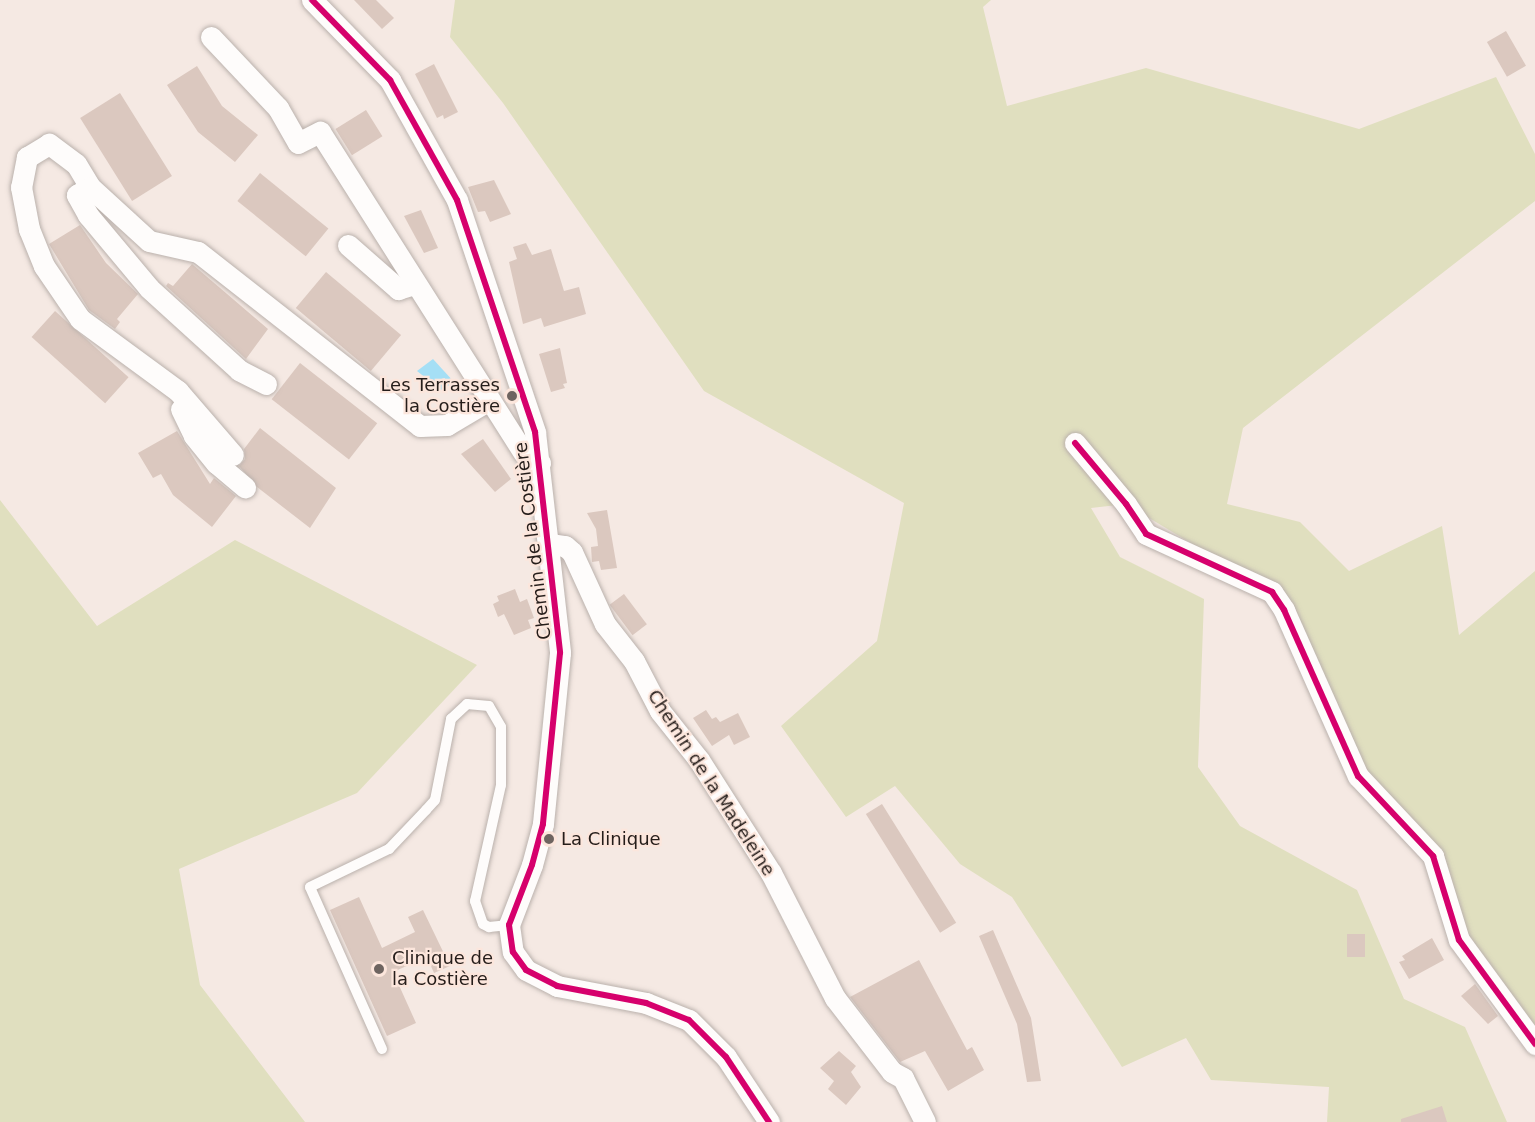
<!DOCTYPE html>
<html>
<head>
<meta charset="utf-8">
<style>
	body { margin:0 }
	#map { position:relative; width:1535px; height:1122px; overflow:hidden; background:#f5e9e3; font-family:"DejaVu Sans",sans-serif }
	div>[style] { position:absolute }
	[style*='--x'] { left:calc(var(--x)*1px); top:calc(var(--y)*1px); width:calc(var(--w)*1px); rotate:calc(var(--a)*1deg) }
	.green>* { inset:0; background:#e0dfbf }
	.water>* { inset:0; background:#a5dff5 }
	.building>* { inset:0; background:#dbc8bf; transform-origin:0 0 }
	.roads { filter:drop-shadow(0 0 2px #bab1ac) drop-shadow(0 0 2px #bab1ac) }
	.lane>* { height:10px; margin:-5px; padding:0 5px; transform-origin:5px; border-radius:5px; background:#fefcfb }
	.street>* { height:21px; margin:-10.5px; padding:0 10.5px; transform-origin:10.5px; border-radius:10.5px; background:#fefcfb }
	.cycleway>* { height:6px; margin:-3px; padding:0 3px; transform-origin:3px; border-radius:3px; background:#d6006c }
	.dots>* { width:16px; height:16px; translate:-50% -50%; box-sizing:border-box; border:3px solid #fce6dc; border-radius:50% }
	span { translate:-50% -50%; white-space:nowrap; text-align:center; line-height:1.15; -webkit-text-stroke:4.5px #fce6dc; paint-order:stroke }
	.poi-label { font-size:18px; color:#251d1a }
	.right { translate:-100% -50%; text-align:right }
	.left { translate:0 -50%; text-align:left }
	.street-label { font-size:18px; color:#251d1a }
</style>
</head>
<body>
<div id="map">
	<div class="green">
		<i style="clip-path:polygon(455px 0,991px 0,983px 7px,1007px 106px,1146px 68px,1359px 129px,1496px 77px,1535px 154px,1535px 201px,1243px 428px,1227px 504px,1300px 522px,1349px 571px,1442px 526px,1459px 635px,1535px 571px,1535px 1044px,1480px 973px,1433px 856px,1387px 811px,1272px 592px,1126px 504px,1091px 508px,1120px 557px,1204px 599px,1198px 767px,1240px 826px,1357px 890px,1404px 999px,1465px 1027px,1507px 1122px,1327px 1122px,1329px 1087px,1211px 1080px,1186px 1038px,1122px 1067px,1012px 897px,960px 864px,895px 786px,846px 817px,781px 726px,877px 641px,904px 503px,704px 391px,503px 103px,450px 37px)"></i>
		<i style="clip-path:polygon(0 500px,97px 626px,235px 540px,477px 665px,357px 793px,179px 869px,200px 985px,305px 1122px,0 1122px)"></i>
	</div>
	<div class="water">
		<i style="clip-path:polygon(433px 359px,454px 382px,441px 390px,417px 371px)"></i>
	</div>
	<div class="building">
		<i style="clip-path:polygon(354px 0,376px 0,394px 18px,382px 29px)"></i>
		<i style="left:1506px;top:31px;width:40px;height:22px;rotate:60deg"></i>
		<i style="clip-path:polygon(434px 64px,458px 112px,444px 119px,443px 115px,437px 118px,415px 74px)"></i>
		<i style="clip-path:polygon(197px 66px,222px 106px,258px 135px,235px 162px,198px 132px,167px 85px)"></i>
		<i style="left:120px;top:93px;width:98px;height:47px;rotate:58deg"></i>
		<i style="left:366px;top:110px;width:31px;height:36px;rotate:58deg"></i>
		<i style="left:260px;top:173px;width:88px;height:36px;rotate:39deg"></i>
		<i style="clip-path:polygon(494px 180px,511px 214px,490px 222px,485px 211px,478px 212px,468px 187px)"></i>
		<i style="clip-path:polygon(421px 210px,438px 248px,424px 253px,404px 216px)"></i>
		<i style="clip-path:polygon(80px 225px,106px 263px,138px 294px,117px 319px,120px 322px,115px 329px,89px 310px,49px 244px)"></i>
		<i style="clip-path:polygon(526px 243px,532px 255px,551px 249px,564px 291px,579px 287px,586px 314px,544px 327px,541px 318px,523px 324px,509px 262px,517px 259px,513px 247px)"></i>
		<i style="clip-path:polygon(192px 264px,268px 329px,246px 359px,166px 286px,168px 283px,173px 286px)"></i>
		<i style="left:326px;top:272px;width:98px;height:47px;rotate:40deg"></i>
		<i style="left:55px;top:311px;width:99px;height:35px;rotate:42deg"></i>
		<i style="clip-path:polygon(560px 348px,567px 383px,563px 384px,565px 388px,551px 392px,539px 354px)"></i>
		<i style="left:300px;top:363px;width:98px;height:46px;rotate:38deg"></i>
		<i style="clip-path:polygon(260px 428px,336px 488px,310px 528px,257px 487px,239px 466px,245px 459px,244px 449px)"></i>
		<i style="clip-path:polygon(177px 431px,210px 484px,214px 478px,236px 496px,212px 527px,173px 495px,161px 474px,153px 478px,138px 453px)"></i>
		<i style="clip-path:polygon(483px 439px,511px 479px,495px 492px,461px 454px)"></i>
		<i style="clip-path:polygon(607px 510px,617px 568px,601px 570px,599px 561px,592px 562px,591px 547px,598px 546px,596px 529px,587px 513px)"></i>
		<i style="clip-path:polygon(515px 589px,520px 602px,527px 599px,534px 618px,528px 620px,531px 628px,514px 635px,504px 614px,498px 617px,493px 604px,499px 601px,497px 596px)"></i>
		<i style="left:624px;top:594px;width:38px;height:18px;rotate:53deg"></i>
		<i style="clip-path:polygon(706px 710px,712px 719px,716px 717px,720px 722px,738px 713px,750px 737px,734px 745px,729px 735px,712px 746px,693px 718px)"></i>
		<i style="left:882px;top:804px;width:140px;height:19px;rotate:58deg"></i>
		<i style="clip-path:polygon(359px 897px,382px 948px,415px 932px,408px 917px,423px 910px,450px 966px,434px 973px,427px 957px,393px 972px,416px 1023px,387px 1036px,330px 910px)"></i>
		<i style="clip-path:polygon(993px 930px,1031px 1018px,1041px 1081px,1027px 1082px,1017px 1024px,979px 936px)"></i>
		<i style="left:1365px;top:934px;width:23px;height:18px;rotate:90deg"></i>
		<i style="clip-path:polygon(1432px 938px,1444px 960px,1409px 979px,1399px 962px,1405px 960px,1402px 956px)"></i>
		<i style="clip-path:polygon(919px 960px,967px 1050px,972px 1047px,984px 1070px,948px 1091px,925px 1051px,900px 1062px,850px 997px)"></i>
		<i style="clip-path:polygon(1475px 984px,1498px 1016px,1488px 1024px,1461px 996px)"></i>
		<i style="clip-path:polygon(839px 1051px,856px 1066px,851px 1072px,861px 1087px,846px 1105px,828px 1089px,834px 1081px,820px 1068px)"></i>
		<i style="clip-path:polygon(1442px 1106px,1447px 1122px,1401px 1122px,1401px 1119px)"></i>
	</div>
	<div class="roads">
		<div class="lane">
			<i style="--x:382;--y:1049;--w:177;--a:-114"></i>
			<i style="--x:310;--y:887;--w:88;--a:-25.7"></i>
			<i style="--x:389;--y:849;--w:54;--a:-46.5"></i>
			<i style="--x:426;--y:810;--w:13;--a:-48"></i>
			<i style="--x:435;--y:800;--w:83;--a:-78.8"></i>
			<i style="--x:451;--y:719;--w:22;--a:-43"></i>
			<i style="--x:467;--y:704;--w:22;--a:5"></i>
			<i style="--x:489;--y:706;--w:24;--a:60"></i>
			<i style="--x:501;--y:727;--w:58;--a:90"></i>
			<i style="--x:501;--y:785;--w:119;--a:102.6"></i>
			<i style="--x:475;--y:901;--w:24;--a:71"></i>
			<i style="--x:483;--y:924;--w:7;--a:27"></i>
			<i style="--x:489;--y:927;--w:20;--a:-6"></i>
		</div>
		<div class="street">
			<i style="--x:312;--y:0;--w:112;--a:45.7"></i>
			<i style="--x:390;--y:80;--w:137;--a:60.8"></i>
			<i style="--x:457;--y:200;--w:245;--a:71.4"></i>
			<i style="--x:535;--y:432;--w:222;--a:83.5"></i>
			<i style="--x:560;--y:653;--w:172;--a:95.7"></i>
			<i style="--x:543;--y:824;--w:42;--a:105"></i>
			<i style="--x:532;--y:865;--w:64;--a:111"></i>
			<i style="--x:509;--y:925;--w:27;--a:82"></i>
			<i style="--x:513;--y:952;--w:22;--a:54"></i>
			<i style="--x:526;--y:970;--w:35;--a:27"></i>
			<i style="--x:557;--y:986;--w:91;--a:10.8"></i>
			<i style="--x:646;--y:1003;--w:46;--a:21.6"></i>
			<i style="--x:689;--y:1020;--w:52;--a:45"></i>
			<i style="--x:726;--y:1057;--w:78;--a:56.5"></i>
			<i style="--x:211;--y:37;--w:98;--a:46.7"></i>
			<i style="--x:278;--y:108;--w:40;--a:60.3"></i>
			<i style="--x:298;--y:143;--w:25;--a:-27"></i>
			<i style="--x:320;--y:132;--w:380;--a:57.6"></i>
			<i style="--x:524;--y:453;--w:19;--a:32"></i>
			<i style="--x:90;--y:187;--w:27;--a:-121"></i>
			<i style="--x:76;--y:164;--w:34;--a:-143"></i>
			<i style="--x:49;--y:144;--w:26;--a:149"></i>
			<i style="--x:27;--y:157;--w:31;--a:101"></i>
			<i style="--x:21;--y:187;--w:43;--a:79.2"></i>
			<i style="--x:29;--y:229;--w:40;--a:68"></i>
			<i style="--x:44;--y:266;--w:64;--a:55.8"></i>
			<i style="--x:80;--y:319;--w:122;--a:36.3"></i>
			<i style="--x:178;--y:391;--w:84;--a:49.3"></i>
			<i style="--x:348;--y:245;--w:67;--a:41.3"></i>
			<i style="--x:398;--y:289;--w:17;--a:-17"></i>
			<i style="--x:266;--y:384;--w:30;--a:-153"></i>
			<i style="--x:239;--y:370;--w:122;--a:-137.7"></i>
			<i style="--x:149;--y:288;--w:95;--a:-129.9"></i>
			<i style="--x:88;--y:215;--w:23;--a:-119"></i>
			<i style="--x:77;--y:195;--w:15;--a:-32"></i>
			<i style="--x:90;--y:187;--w:80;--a:42.5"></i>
			<i style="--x:149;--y:241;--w:50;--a:12.7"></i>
			<i style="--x:198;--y:252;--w:282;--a:38.1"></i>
			<i style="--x:420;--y:426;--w:27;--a:-2"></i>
			<i style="--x:447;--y:425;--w:49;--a:-30.8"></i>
			<i style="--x:181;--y:409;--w:30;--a:64"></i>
			<i style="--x:194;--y:436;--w:35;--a:51"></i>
			<i style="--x:216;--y:463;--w:38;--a:40"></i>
			<i style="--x:1075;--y:443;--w:80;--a:50.1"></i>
			<i style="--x:1126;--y:504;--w:36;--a:56"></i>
			<i style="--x:1146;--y:534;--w:139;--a:24.7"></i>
			<i style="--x:1272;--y:592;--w:22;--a:56"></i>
			<i style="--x:1284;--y:610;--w:182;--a:66"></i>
			<i style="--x:1358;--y:776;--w:110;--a:46.8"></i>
			<i style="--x:1433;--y:856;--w:88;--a:72.8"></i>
			<i style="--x:1459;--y:940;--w:129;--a:53.8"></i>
			<i style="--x:550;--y:544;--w:15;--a:8"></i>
			<i style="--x:565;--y:546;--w:9;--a:41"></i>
			<i style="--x:572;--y:552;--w:79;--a:65.4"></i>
			<i style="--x:605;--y:624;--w:47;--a:51.9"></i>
			<i style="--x:634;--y:661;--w:56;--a:62.5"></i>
			<i style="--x:660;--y:711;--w:63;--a:51.5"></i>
			<i style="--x:699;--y:760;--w:134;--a:57.5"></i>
			<i style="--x:771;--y:873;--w:140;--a:62.9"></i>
			<i style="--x:835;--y:998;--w:93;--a:52.4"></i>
			<i style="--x:892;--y:1072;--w:13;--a:29"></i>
			<i style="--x:903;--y:1078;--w:49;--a:63.4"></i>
		</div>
	</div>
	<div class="cycleway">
		<i style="--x:312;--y:0;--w:112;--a:45.7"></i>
		<i style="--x:390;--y:80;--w:137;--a:60.8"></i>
		<i style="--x:457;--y:200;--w:245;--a:71.4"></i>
		<i style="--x:535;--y:432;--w:222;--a:83.5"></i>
		<i style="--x:560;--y:653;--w:172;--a:95.7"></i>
		<i style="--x:543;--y:824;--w:42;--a:105"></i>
		<i style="--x:532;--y:865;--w:64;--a:111"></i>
		<i style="--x:509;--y:925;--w:27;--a:82"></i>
		<i style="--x:513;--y:952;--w:22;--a:54"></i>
		<i style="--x:526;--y:970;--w:35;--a:27"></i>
		<i style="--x:557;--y:986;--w:91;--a:10.8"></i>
		<i style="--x:646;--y:1003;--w:46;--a:21.6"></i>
		<i style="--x:689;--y:1020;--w:52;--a:45"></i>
		<i style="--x:726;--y:1057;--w:78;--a:56.5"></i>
		<i style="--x:1075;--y:443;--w:80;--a:50.1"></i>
		<i style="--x:1126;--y:504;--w:36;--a:56"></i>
		<i style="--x:1146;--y:534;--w:139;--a:24.7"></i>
		<i style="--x:1272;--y:592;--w:22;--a:56"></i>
		<i style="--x:1284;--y:610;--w:182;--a:66"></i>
		<i style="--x:1358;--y:776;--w:110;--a:46.8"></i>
		<i style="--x:1433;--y:856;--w:88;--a:72.8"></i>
		<i style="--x:1459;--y:940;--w:129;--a:53.8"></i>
	</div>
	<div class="dots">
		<i style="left:512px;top:396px;background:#6e6460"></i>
		<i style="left:549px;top:839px;background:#6e6460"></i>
		<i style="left:379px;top:969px;background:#6e6460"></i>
	</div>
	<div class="poi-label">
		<span class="right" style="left:500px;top:396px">Les Terrasses<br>la Costière</span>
		<span class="left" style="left:561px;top:839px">La Clinique</span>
		<span class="left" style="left:392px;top:969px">Clinique de<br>la Costière</span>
	</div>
	<div class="street-label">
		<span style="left:533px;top:541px;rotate:-97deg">Chemin de la Costière</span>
		<span style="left:711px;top:783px;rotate:57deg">Chemin de la Madeleine</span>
	</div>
</div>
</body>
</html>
